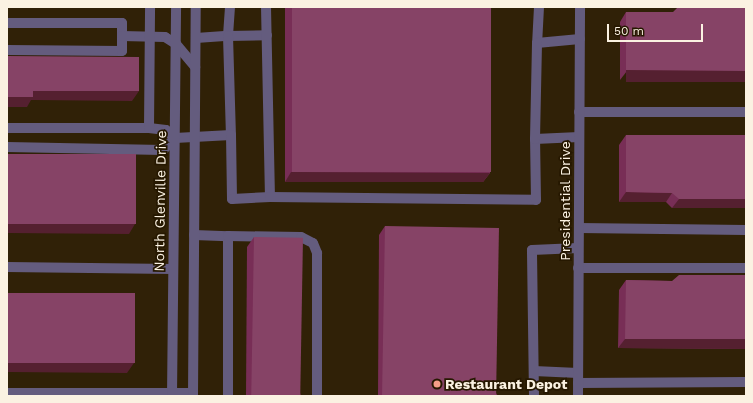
<!DOCTYPE html>
<html>
<head>
<meta charset="utf-8">
<style>
	body { margin:0 }
	#map { position:relative; width:753px; height:403px; overflow:hidden; background:#302107; font-family:"Work Sans",sans-serif }
	div>[style] { position:absolute }
	[style*='--x'] { left:calc(var(--x)*1px); top:calc(var(--y)*1px); width:calc(var(--w)*1px); rotate:calc(var(--a)*1deg) }
	.minor>* { height:10px; margin:-5px; padding:0 5px; transform-origin:5px; border-radius:5px; background:#645c7e }
	.wall>* { inset:0; background:#782e56 }
	.shaded-wall>* { inset:0; background:#552030; transform-origin:0 0 }
	.building>* { inset:0; background:#864366; transform-origin:0 0 }
	.dots>* { width:11px; height:11px; translate:-50% -50%; box-sizing:border-box; border:2px solid #261800; border-radius:50% }
	span { translate:-50% -50%; white-space:nowrap; text-align:center; line-height:1.15; -webkit-text-stroke:3.5px #261800; paint-order:stroke }
	.street-label { font-size:14px; color:#fbf2e2 }
	.poi-label { font-size:14px; color:#fbf2e2; font-weight:700 }
	.left { translate:0 -50%; text-align:left }
	.frame { position:absolute; inset:0; border:8px solid #fbf2e2; pointer-events:none }
	.scale { position:absolute; left:607px; top:24px; width:96px; height:18px; box-sizing:border-box; border:2px solid #fbf2e2; border-top:0; padding-left:5px; font-size:12px; line-height:14px; white-space:nowrap; color:#fbf2e2; -webkit-text-stroke:3px #261800; paint-order:stroke }
</style>
</head>
<body>
<div id="map">
	<div class="minor">
		<i style="--x:230;--y:7;--w:29;--a:94"></i>
		<i style="--x:228;--y:36;--w:39;--a:-1"></i>
		<i style="--x:266;--y:7;--w:190;--a:88.8"></i>
		<i style="--x:539;--y:7;--w:36;--a:93"></i>
		<i style="--x:537;--y:43;--w:43;--a:-5.3"></i>
		<i style="--x:7;--y:23;--w:115;--a:0"></i>
		<i style="--x:122;--y:23;--w:13;--a:90"></i>
		<i style="--x:196;--y:38;--w:32;--a:-4"></i>
		<i style="--x:228;--y:36;--w:99;--a:88.3"></i>
		<i style="--x:7;--y:50;--w:115;--a:0.5"></i>
		<i style="--x:122;--y:51;--w:15;--a:-90"></i>
		<i style="--x:122;--y:36;--w:43;--a:1.3"></i>
		<i style="--x:165;--y:37;--w:13;--a:32"></i>
		<i style="--x:176;--y:44;--w:30;--a:50"></i>
		<i style="--x:579;--y:112;--w:167;--a:0"></i>
		<i style="--x:7;--y:128;--w:142;--a:0"></i>
		<i style="--x:149;--y:128;--w:17;--a:7"></i>
		<i style="--x:166;--y:130;--w:12;--a:42"></i>
		<i style="--x:175;--y:138;--w:56;--a:-3.1"></i>
		<i style="--x:231;--y:135;--w:64;--a:89.1"></i>
		<i style="--x:232;--y:199;--w:38;--a:-3"></i>
		<i style="--x:270;--y:197;--w:266;--a:0.6"></i>
		<i style="--x:536;--y:200;--w:61;--a:-90.9"></i>
		<i style="--x:535;--y:139;--w:44;--a:-2.6"></i>
		<i style="--x:149;--y:128;--w:121;--a:-89.5"></i>
		<i style="--x:535;--y:139;--w:96;--a:-88.8"></i>
		<i style="--x:7;--y:147;--w:156;--a:1.1"></i>
		<i style="--x:163;--y:150;--w:17;--a:-45"></i>
		<i style="--x:579;--y:228;--w:167;--a:0.7"></i>
		<i style="--x:194;--y:235;--w:34;--a:2"></i>
		<i style="--x:228;--y:236;--w:160;--a:90"></i>
		<i style="--x:228;--y:236;--w:73;--a:0.8"></i>
		<i style="--x:301;--y:237;--w:13;--a:27"></i>
		<i style="--x:313;--y:243;--w:11;--a:68"></i>
		<i style="--x:317;--y:253;--w:143;--a:90"></i>
		<i style="--x:7;--y:267;--w:166;--a:0.7"></i>
		<i style="--x:578;--y:268;--w:168;--a:0"></i>
		<i style="--x:534;--y:371;--w:44;--a:2.6"></i>
		<i style="--x:578;--y:383;--w:168;--a:-0.3"></i>
		<i style="--x:7;--y:393;--w:186;--a:0"></i>
		<i style="--x:172;--y:396;--w:389;--a:-89.4"></i>
		<i style="--x:193;--y:396;--w:389;--a:-89.6"></i>
		<i style="--x:534;--y:396;--w:146;--a:-90.8"></i>
		<i style="--x:532;--y:250;--w:46;--a:-2.5"></i>
		<i style="--x:578;--y:396;--w:389;--a:-89.7"></i>
	</div>
	<div class="wall">
		<i style="clip-path:polygon(285px 7px,491px 7px,490px 173px,483px 182px,285px 182px)"></i>
		<i style="clip-path:polygon(626px 12px,673px 12px,620px 80px,620px 22px)"></i>
		<i style="clip-path:polygon(626px 135px,746px 135px,746px 209px,745px 208px,672px 208px,666px 202px,619px 202px,619px 145px)"></i>
		<i style="clip-path:polygon(385px 226px,498px 396px,378px 396px,379px 235px)"></i>
		<i style="clip-path:polygon(254px 237px,301px 396px,246px 396px,247px 247px)"></i>
		<i style="clip-path:polygon(746px 275px,746px 349px,618px 348px,619px 290px,626px 280px,672px 281px)"></i>
	</div>
	<div class="shaded-wall">
		<i style="left:626px;top:70px;width:120px;height:12px"></i>
		<i style="clip-path:polygon(33px 91px,139px 91px,132px 101px,31px 100px,27px 107px,7px 107px,7px 97px)"></i>
		<i style="clip-path:polygon(291px 172px,490px 173px,483px 182px,285px 182px)"></i>
		<i style="clip-path:polygon(626px 192px,672px 193px,666px 202px,619px 202px)"></i>
		<i style="clip-path:polygon(679px 199px,746px 199px,746px 207px,745px 208px,672px 208px)"></i>
		<i style="clip-path:polygon(7px 224px,135px 224px,129px 234px,7px 233px)"></i>
		<i style="clip-path:polygon(625px 339px,746px 339px,746px 349px,618px 348px)"></i>
		<i style="clip-path:polygon(7px 363px,134px 363px,127px 373px,7px 372px)"></i>
	</div>
	<div class="building">
		<i style="left:292px;top:7px;width:199px;height:165px"></i>
		<i style="clip-path:polygon(678px 7px,746px 7px,746px 71px,626px 70px,626px 12px,673px 12px)"></i>
		<i style="clip-path:polygon(7px 56px,139px 57px,139px 91px,33px 91px,33px 97px,7px 97px)"></i>
		<i style="clip-path:polygon(626px 135px,746px 135px,746px 199px,679px 199px,672px 193px,626px 192px)"></i>
		<i style="left:7px;top:154px;width:129px;height:70px"></i>
		<i style="left:385px;top:226px;width:114px;height:170px;rotate:1deg"></i>
		<i style="left:254px;top:237px;width:49px;height:159px;rotate:1deg"></i>
		<i style="clip-path:polygon(679px 275px,746px 275px,746px 339px,625px 339px,626px 280px,672px 281px)"></i>
		<i style="left:7px;top:293px;width:128px;height:70px"></i>
	</div>
	<div class="dots">
		<i style="left:437px;top:384px;background:#f49e88"></i>
	</div>
	<div class="street-label">
		<span style="left:160px;top:201px;rotate:-89deg">North Glenville Drive</span>
		<span style="left:565px;top:201px;rotate:-90deg">Presidential Drive</span>
	</div>
	<div class="poi-label">
		<span class="left" style="left:445px;top:384px">Restaurant Depot</span>
	</div>
	<div class="frame"></div>
	<div class="scale">50 m</div>
</div>
</body>
</html>
